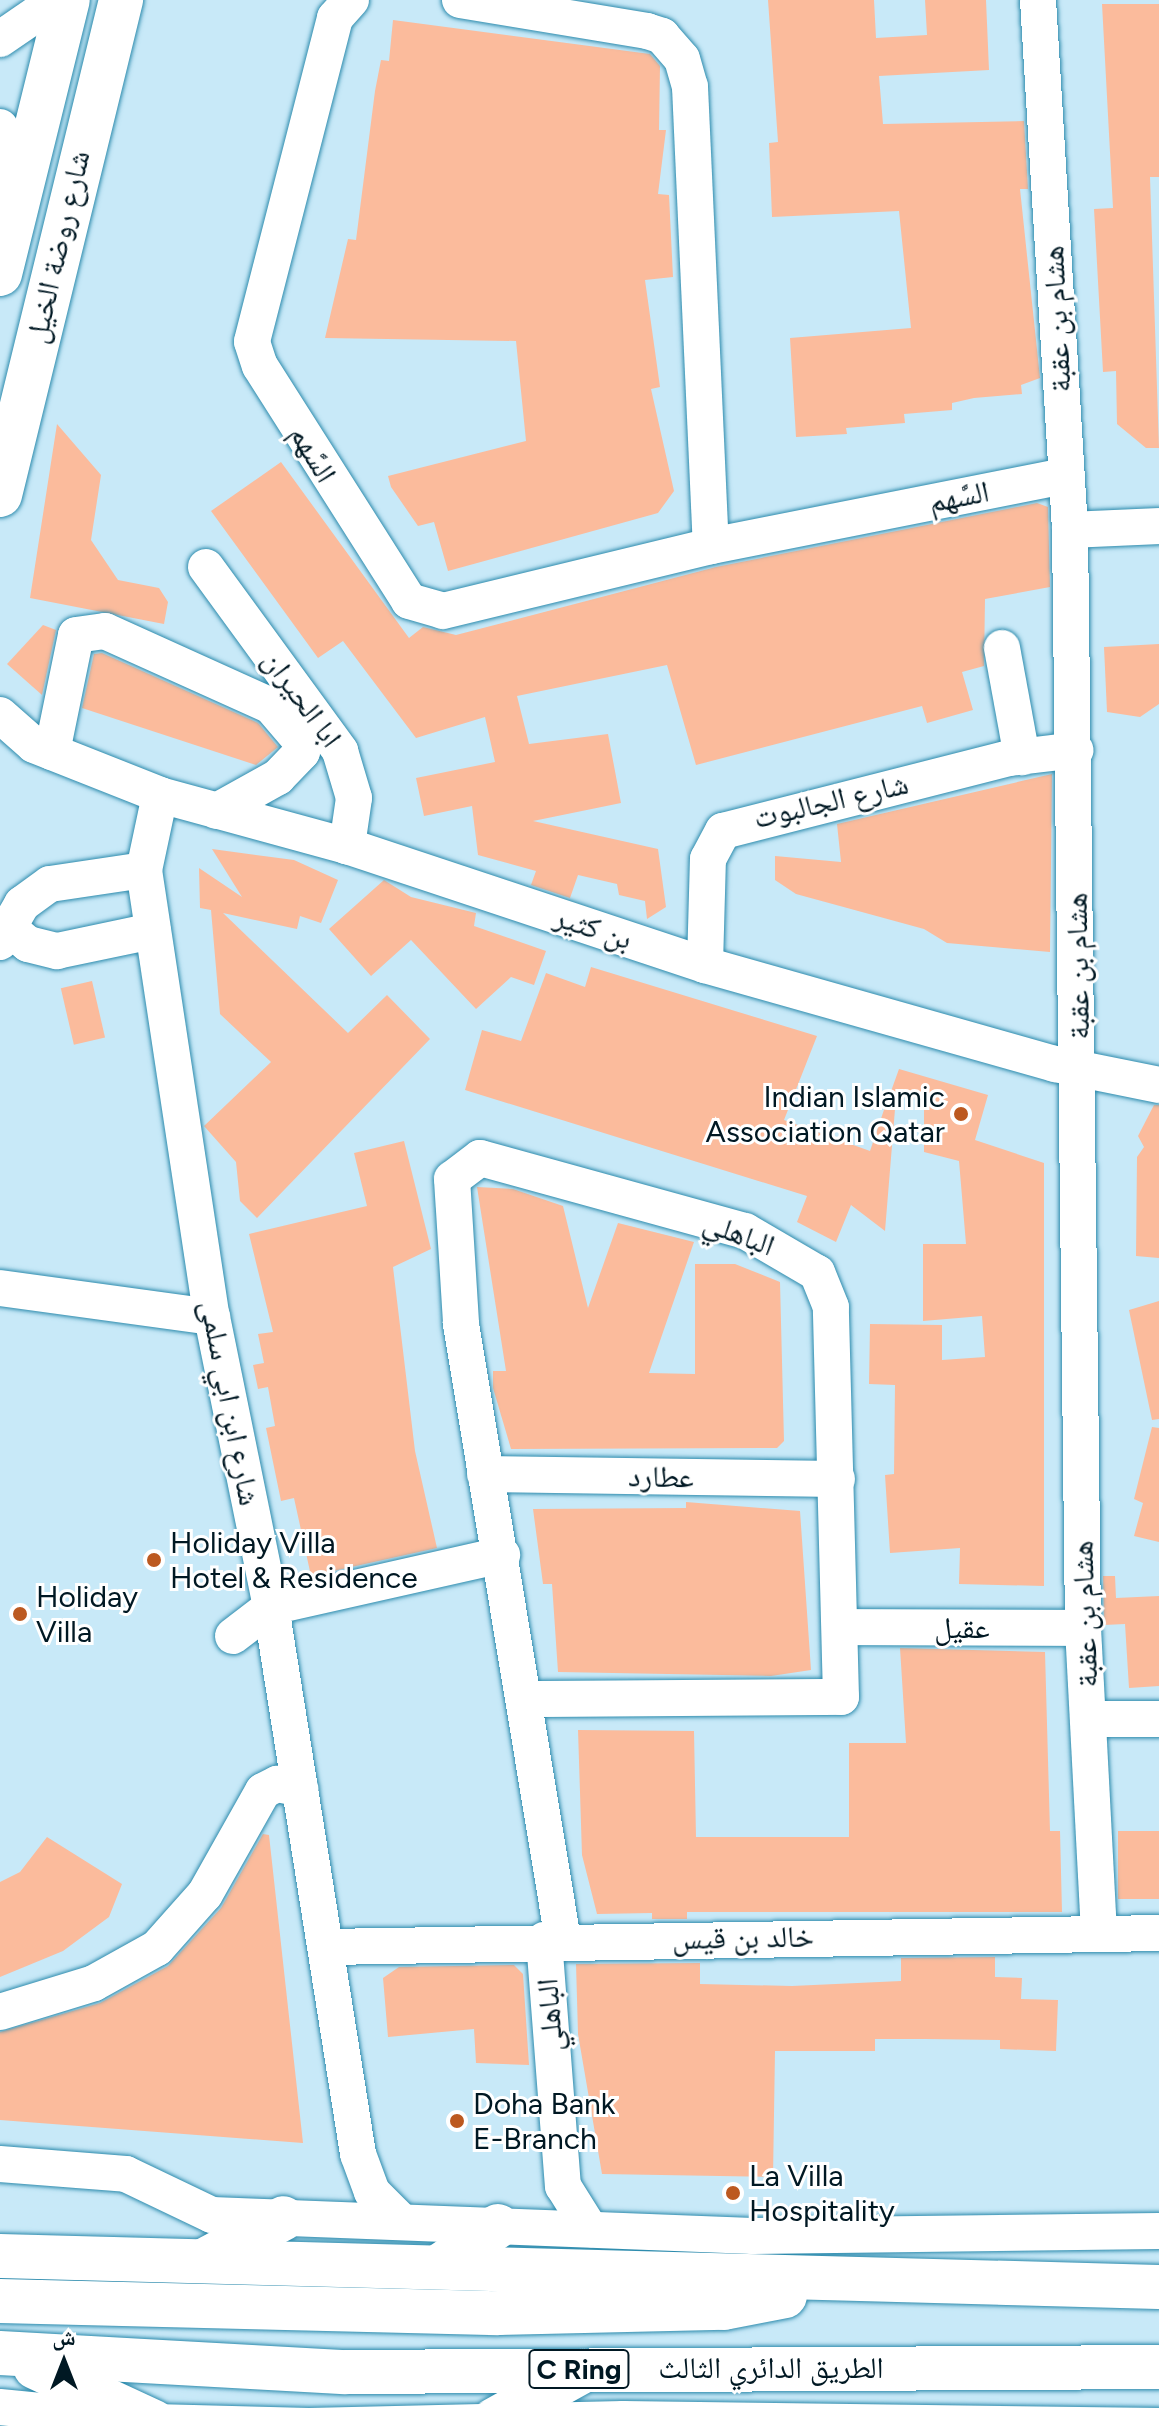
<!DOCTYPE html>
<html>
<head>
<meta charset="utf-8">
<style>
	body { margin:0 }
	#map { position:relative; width:1159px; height:2426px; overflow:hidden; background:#c8e9f8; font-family:Figtree,"Noto Naskh Arabic",sans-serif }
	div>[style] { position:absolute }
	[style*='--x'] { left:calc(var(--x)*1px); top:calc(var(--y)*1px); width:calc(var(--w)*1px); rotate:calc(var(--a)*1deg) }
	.building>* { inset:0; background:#fbbb9c; transform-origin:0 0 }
	.roads { filter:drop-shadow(0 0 2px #2d8bad) drop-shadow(0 0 2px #2d8bad) }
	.minor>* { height:36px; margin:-18px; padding:0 18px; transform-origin:18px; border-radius:18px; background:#fff }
	.major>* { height:44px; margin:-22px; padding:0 22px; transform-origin:22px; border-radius:22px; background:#fff }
	.highway>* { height:44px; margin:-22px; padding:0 22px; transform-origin:22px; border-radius:22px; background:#fff }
	.dots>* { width:22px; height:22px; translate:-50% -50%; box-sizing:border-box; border:4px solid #fff; border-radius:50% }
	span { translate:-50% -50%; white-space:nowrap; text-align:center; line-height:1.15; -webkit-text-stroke:6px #fff; paint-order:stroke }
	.shield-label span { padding:2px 6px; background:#fff; border:2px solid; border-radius:6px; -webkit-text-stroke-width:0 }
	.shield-label { font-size:28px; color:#001823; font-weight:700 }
	.street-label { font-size:30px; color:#001823 }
	.poi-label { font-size:30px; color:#001823 }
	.right { translate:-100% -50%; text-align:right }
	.left { translate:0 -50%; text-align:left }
	.north { position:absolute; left:24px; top:2322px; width:80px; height:80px; -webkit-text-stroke:6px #fff; paint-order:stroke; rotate:0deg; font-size:22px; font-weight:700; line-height:32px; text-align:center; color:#001823 }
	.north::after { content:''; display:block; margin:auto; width:28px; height:36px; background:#001823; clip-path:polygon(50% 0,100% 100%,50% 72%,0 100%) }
</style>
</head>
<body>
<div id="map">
	<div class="building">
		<i style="clip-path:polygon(768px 0,874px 0,876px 38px,927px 35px,925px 0,986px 0,989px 70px,879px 76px,883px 124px,1024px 121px,1028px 189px,1020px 189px,1040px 378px,1021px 385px,1022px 394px,974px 398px,952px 403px,952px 410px,904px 414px,905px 423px,846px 428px,847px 434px,796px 437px,790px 338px,911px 328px,899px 211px,772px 217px,769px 143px,778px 142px)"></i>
		<i style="clip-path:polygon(1102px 4px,1159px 4px,1159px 177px,1150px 177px,1159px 448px,1146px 448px,1117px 424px,1116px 371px,1103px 372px,1094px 209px,1113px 208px)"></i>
		<i style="clip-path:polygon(393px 20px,650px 54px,660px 66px,659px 130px,666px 130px,658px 194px,669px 195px,673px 277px,645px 280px,660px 387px,651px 389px,674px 491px,658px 513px,448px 571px,434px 522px,418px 526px,391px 487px,388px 476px,526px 441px,516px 341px,325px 338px,348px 239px,356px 240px,375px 91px,381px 60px,389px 61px)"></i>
		<i style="clip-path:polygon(57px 424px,101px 475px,91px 540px,118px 580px,159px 588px,168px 602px,164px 624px,30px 598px)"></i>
		<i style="clip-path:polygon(281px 462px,409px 638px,423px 627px,456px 635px,716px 567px,1037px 503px,1048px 507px,1050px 587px,985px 599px,984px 666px,962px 672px,973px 710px,927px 723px,922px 706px,696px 765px,667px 665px,517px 696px,529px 744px,608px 734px,621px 803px,533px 821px,658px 849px,666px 907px,647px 919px,645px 901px,619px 895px,617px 884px,578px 875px,570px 898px,531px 885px,536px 871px,478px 855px,472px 806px,424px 816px,416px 778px,495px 762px,485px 717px,416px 738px,343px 641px,318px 658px,211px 511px)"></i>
		<i style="clip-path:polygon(43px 625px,56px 630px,42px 695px,7px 664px)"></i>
		<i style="clip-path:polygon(1159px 644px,1159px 704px,1140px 717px,1107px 712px,1104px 647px)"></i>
		<i style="clip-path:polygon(102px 653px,258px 723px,278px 747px,256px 765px,82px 708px,94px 654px)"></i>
		<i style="clip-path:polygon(1052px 774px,1050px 952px,947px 943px,924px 929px,796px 894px,775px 880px,775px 856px,841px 862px,837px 824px)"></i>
		<i style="clip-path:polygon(212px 849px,294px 860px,338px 880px,321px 923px,300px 916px,297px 929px,223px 913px,348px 1033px,387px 995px,430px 1039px,257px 1218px,240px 1201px,236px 1162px,204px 1126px,271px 1062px,220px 1014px,211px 910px,200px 908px,199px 868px,242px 897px)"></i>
		<i style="clip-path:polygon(384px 880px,411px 897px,476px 913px,474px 926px,546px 951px,534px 985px,511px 977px,476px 1009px,411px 940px,371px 976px,329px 929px)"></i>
		<i style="clip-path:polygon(591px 967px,817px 1036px,784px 1120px,870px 1151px,889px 1095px,896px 1097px,885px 1231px,851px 1205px,836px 1242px,797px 1222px,807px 1196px,465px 1090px,482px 1030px,521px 1041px,546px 973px,585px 987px)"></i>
		<i style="left:92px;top:981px;width:58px;height:32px;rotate:77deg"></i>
		<i style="clip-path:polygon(899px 1069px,988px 1095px,975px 1140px,1044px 1163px,1044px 1586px,959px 1584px,960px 1548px,890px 1553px,885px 1475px,894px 1474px,895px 1385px,869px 1384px,870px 1324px,942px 1325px,942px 1360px,985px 1357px,982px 1316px,923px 1321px,923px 1244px,966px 1244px,959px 1161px,924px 1152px,924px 1095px,890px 1094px)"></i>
		<i style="clip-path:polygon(1154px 1105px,1159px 1105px,1159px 1258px,1136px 1256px,1137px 1157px,1144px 1147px,1138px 1136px)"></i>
		<i style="clip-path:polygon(404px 1141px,431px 1249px,393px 1267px,415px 1451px,437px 1548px,311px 1576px,294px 1498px,281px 1501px,266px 1428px,275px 1426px,268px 1387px,258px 1389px,253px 1365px,264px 1363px,258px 1334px,273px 1332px,249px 1234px,367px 1206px,354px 1153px)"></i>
		<i style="clip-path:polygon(477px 1187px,513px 1189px,563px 1206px,588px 1308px,618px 1223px,694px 1242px,649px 1373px,695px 1374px,695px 1264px,735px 1264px,780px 1282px,784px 1441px,777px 1448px,511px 1449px,493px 1388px,493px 1371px,506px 1371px)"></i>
		<i style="clip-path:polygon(1159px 1301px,1159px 1419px,1152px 1420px,1129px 1310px)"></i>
		<i style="clip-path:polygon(1152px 1427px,1159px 1428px,1159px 1542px,1134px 1536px,1143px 1503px,1134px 1499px)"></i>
		<i style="clip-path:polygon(686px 1502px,800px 1511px,811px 1670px,771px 1676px,558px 1672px,552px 1584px,543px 1584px,533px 1509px,686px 1508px)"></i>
		<i style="clip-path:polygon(1103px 1576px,1115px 1576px,1116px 1598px,1159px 1596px,1159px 1686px,1129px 1688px,1125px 1624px,1104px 1625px)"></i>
		<i style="clip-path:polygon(900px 1648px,1045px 1652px,1050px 1831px,1060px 1831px,1062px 1912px,687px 1912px,687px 1919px,652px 1919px,652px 1913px,597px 1914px,582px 1855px,578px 1730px,694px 1731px,696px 1837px,849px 1837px,849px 1743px,906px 1743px)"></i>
		<i style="left:1159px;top:1831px;width:68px;height:41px;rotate:90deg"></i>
		<i style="clip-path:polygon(263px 1834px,269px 1835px,303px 2143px,0 2120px,0 2032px,100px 2003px,168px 1966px,221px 1908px)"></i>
		<i style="clip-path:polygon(47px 1837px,122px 1884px,109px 1917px,63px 1951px,0 1977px,0 1882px,20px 1872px)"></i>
		<i style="clip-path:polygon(995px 1957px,995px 1977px,1022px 1978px,1021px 1999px,1058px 2000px,1056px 2051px,1000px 2049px,1000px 2040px,925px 2039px,875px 2039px,875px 2051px,775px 2051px,773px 2177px,602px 2174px,578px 2034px,576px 1964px,700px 1963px,700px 1984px,792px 1986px,901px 1981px,901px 1958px)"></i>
		<i style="clip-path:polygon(514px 1965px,523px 1974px,529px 2065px,476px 2063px,474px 2029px,388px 2037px,383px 1978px,399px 1967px)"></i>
	</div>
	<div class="roads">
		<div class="minor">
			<i style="--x:351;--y:0;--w:24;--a:132"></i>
			<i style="--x:335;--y:18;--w:334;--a:104.4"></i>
			<i style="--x:252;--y:342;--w:25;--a:72"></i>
			<i style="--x:260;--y:366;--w:278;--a:57.6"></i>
			<i style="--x:409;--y:601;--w:35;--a:16"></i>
			<i style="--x:443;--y:611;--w:276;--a:-13.6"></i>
			<i style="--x:711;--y:546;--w:362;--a:-11.2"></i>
			<i style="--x:460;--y:0;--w:190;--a:9.4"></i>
			<i style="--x:647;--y:31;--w:16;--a:18"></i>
			<i style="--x:662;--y:36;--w:30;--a:49"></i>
			<i style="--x:682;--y:59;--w:29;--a:74"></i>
			<i style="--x:690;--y:87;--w:459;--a:87.4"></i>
			<i style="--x:1038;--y:0;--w:531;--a:86.54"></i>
			<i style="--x:1070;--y:530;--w:1098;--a:89.32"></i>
			<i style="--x:1083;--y:1628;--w:305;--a:87"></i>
			<i style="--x:0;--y:39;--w:69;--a:-34.4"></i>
			<i style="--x:0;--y:127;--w:78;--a:81.1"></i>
			<i style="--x:1070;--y:530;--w:89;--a:-2.6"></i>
			<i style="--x:206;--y:567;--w:228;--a:53.9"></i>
			<i style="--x:340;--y:751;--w:49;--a:73.4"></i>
			<i style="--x:354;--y:798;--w:49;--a:98.3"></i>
			<i style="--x:1002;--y:648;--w:111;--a:79.6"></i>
			<i style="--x:0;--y:715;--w:45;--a:41.4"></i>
			<i style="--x:34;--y:745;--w:136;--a:21.6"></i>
			<i style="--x:160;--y:795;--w:194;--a:15.3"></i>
			<i style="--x:347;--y:846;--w:377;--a:18.4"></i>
			<i style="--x:705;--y:965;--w:364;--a:15.8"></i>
			<i style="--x:1055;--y:1064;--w:106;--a:11.4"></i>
			<i style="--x:52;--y:752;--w:119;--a:-78.4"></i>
			<i style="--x:76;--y:635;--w:29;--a:-8"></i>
			<i style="--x:105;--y:631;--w:182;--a:24.3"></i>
			<i style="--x:271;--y:706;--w:46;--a:49.4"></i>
			<i style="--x:301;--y:741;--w:11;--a:85"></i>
			<i style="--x:302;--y:752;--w:35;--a:134"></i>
			<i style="--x:278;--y:777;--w:70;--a:150.9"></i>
			<i style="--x:160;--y:795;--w:77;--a:102"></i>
			<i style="--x:144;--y:870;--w:452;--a:81.4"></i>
			<i style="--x:212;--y:1317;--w:296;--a:78.5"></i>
			<i style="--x:271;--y:1607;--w:554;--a:80.96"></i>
			<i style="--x:358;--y:2154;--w:40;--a:69.8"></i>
			<i style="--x:372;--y:2192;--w:40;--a:45"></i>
			<i style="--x:10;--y:929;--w:23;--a:40"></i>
			<i style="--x:28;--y:944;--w:30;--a:14"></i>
			<i style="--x:57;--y:951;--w:98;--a:-11.8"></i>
			<i style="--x:0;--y:942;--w:44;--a:-59.9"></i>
			<i style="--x:22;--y:904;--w:34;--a:-36"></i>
			<i style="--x:50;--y:884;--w:95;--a:-8.5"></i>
			<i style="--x:705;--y:965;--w:106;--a:-88.4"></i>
			<i style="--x:708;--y:859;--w:32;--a:-62"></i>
			<i style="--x:723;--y:831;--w:296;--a:-14.3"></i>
			<i style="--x:1010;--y:758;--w:66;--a:-6.9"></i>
			<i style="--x:0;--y:1288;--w:214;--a:7.8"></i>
			<i style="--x:485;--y:1474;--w:352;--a:0.8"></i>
			<i style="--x:841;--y:1627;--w:242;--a:0.2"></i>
			<i style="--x:233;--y:1636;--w:48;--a:-37.3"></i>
			<i style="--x:271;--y:1607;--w:237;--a:-12.7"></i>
			<i style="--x:524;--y:1699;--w:317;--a:-0.4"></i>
			<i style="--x:841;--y:1697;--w:390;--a:-91.5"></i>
			<i style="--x:831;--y:1307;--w:37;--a:-112"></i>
			<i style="--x:817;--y:1273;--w:83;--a:-149.7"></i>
			<i style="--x:745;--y:1231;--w:275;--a:-164.6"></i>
			<i style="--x:480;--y:1158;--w:35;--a:143"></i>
			<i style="--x:452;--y:1179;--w:145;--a:86.4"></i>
			<i style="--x:461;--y:1324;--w:624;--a:80.6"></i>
			<i style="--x:1089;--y:1719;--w:70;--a:0"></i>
			<i style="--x:544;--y:1940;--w:247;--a:85.6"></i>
			<i style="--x:563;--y:2186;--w:51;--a:57.9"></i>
			<i style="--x:326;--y:1947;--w:833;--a:-0.96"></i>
			<i style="--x:0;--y:2012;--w:98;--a:-17.1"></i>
			<i style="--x:94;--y:1983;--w:72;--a:-29.1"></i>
			<i style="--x:157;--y:1948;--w:72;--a:-48.4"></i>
			<i style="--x:205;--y:1894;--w:118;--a:-60.6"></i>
			<i style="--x:263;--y:1791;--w:16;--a:-27"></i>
			<i style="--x:277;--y:1784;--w:24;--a:12"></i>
			<i style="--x:0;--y:2164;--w:126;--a:4.5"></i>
			<i style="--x:126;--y:2174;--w:95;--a:25.5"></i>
			<i style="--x:212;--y:2215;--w:541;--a:2.22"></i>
			<i style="--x:753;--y:2236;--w:406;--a:-0.7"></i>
			<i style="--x:0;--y:2407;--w:155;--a:5.6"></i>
			<i style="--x:154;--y:2422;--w:155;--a:1.5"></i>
			<i style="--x:309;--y:2426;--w:314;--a:-1.3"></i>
			<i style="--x:623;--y:2419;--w:536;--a:0.75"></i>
		</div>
		<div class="major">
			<i style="--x:0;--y:274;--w:282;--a:-76.1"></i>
			<i style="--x:0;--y:495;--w:510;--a:-76.26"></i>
		</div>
		<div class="highway">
			<i style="--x:0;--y:2256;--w:1159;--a:1.53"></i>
			<i style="--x:205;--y:2260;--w:89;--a:-28"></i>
			<i style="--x:441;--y:2265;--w:69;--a:-34.4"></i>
			<i style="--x:0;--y:2301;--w:498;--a:1.4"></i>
			<i style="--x:498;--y:2313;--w:226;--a:-1.3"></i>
			<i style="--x:724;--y:2308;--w:62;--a:-11.1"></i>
			<i style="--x:0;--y:2353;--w:346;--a:3.2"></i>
			<i style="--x:345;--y:2372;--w:814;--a:-0.35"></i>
			<i style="--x:35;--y:2367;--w:131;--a:24.8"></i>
			<i style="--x:494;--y:2420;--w:102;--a:-28.8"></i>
		</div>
	</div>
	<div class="dots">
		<i style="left:961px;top:1114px;background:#bc5920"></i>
		<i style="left:154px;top:1560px;background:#bc5920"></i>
		<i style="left:20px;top:1614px;background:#bc5920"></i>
		<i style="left:457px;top:2121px;background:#bc5920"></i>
		<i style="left:733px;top:2193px;background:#bc5920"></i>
	</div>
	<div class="shield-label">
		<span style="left:579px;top:2369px">C Ring</span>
	</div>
	<div class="street-label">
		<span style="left:58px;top:247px;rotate:-77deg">شارع روضة الخيل</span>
		<span style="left:1057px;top:319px;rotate:-93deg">هشام بن عقبة</span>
		<span style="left:313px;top:454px;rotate:59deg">السَّهم</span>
		<span style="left:959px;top:497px;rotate:-11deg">السَّهم</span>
		<span style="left:302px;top:699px;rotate:54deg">ابا الحيران</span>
		<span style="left:831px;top:801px;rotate:-13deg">شارع الجالبوت</span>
		<span style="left:593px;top:928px;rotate:18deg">بن كثير</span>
		<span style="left:1078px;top:966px;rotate:-91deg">هشام بن عقبة</span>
		<span style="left:739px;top:1234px;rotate:21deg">الباهلي</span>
		<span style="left:230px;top:1403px;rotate:79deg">شارع ابن ابي سلمى</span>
		<span style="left:661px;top:1477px;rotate:1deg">عطارد</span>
		<span style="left:1085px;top:1614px;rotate:-92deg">هشام بن عقبة</span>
		<span style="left:962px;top:1628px">عقيل</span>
		<span style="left:743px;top:1938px;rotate:-1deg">خالد بن قيس</span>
		<span style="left:550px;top:2015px;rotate:-94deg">الباهلي</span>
		<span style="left:771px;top:2368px">الطريق الدائري الثالث</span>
	</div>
	<div class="poi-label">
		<span class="right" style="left:945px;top:1114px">Indian Islamic<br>Association Qatar</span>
		<span class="left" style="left:170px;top:1560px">Holiday Villa<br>Hotel &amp; Residence</span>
		<span class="left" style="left:36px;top:1614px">Holiday<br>Villa</span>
		<span class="left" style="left:473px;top:2121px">Doha Bank<br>E-Branch</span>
		<span class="left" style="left:749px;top:2193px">La Villa<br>Hospitality</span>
	</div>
	<div class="north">ش</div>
</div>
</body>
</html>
